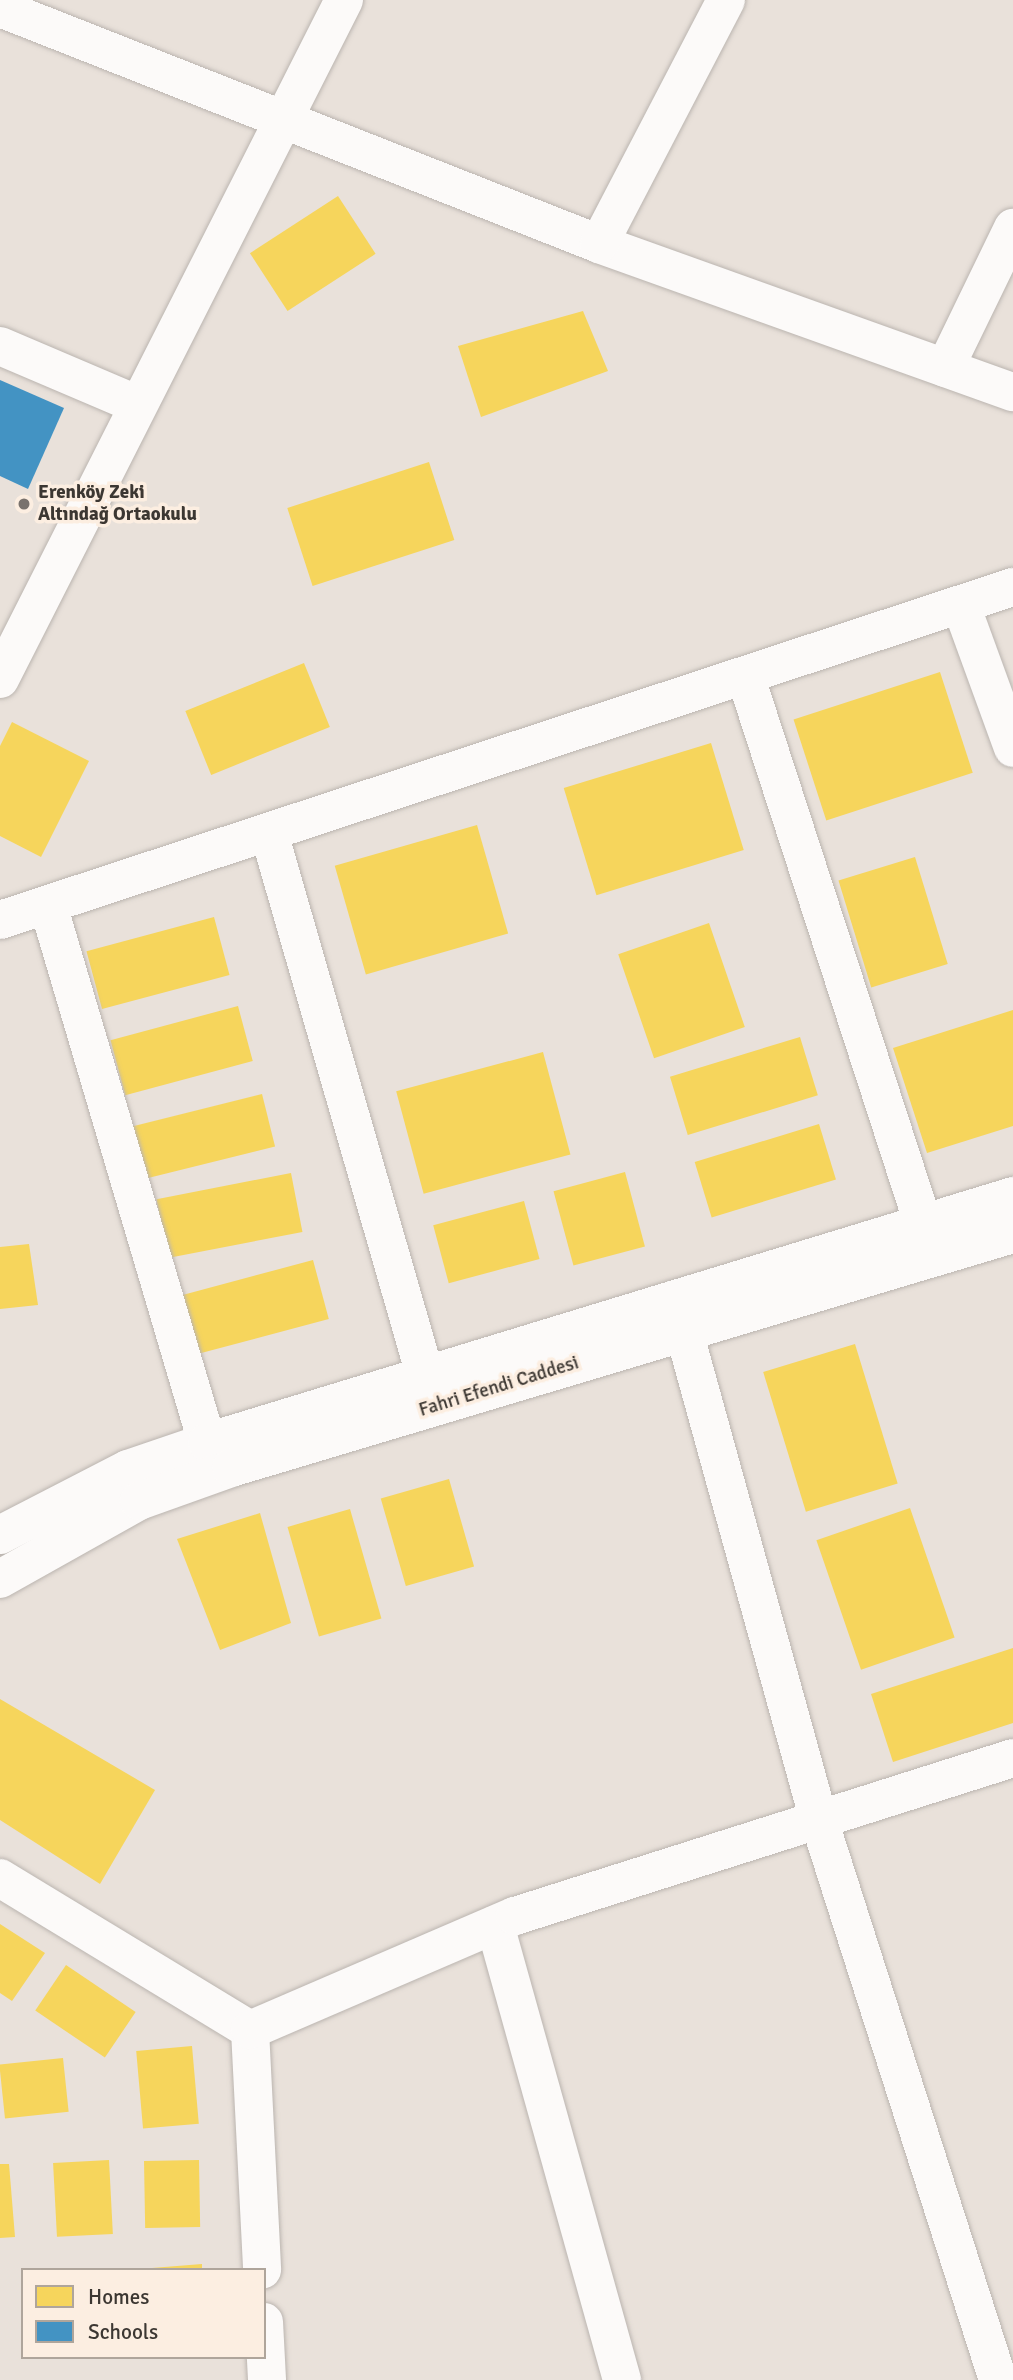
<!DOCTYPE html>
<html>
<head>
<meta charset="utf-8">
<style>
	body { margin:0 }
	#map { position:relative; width:1013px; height:2380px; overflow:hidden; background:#e9e1da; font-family:Signika,sans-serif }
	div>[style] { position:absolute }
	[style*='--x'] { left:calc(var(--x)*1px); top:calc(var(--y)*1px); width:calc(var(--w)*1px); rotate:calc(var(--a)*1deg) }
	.homes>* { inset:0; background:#f6d55c; transform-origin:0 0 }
	.schools>* { inset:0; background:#4393c3 }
	.roads { filter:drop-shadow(0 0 2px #bbb5b0) drop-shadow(0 0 2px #bbb5b0) }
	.minor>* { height:38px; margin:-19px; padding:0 19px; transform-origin:19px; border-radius:19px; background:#fcfaf9 }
	.dots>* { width:19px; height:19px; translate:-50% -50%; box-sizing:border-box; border:4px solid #fceee1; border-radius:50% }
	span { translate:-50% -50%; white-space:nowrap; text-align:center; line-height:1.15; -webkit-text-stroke:7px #fceee1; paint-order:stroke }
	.poi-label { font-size:19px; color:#3c3732; font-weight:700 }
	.left { translate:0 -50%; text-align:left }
	.street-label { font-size:19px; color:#3c3732 }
	.legend { position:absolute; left:21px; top:2268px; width:245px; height:91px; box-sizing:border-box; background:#fceee1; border:2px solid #afa59b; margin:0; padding:9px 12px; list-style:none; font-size:21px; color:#3c3732 }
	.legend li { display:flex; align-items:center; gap:14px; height:35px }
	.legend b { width:35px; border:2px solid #afa59b }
</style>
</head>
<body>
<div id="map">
	<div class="homes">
		<i style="left:338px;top:196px;width:69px;height:105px;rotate:57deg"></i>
		<i style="clip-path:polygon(583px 311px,608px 371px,481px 417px,458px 346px)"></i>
		<i style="left:429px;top:462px;width:82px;height:149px;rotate:72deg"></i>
		<i style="left:304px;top:663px;width:69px;height:128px;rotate:68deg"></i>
		<i style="left:940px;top:672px;width:106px;height:154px;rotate:72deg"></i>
		<i style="clip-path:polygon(12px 722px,89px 761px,41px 857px,0 836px,0 746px)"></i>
		<i style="left:711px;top:743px;width:112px;height:154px;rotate:73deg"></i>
		<i style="left:477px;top:825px;width:113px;height:148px;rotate:74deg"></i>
		<i style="left:915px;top:857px;width:112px;height:80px;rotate:73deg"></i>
		<i style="left:214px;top:917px;width:60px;height:132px;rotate:75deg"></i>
		<i style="left:709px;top:923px;width:110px;height:96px;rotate:71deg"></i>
		<i style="left:238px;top:1006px;width:57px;height:132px;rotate:75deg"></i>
		<i style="clip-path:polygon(1013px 1010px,1013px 1126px,927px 1153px,893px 1048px)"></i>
		<i style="left:800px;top:1037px;width:61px;height:136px;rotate:73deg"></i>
		<i style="left:543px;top:1052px;width:106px;height:152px;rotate:75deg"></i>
		<i style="left:262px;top:1094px;width:54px;height:135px;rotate:76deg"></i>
		<i style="left:819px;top:1124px;width:58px;height:130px;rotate:73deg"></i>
		<i style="left:625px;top:1172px;width:77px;height:74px;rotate:75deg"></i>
		<i style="left:291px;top:1173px;width:60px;height:137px;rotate:79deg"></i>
		<i style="left:524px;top:1201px;width:60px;height:94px;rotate:75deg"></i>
		<i style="clip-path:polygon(29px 1244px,38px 1305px,0 1309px,0 1247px)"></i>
		<i style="left:313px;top:1260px;width:61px;height:135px;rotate:75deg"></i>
		<i style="left:855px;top:1344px;width:146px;height:96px;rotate:73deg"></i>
		<i style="left:449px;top:1479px;width:91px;height:71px;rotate:74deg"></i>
		<i style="left:910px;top:1508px;width:137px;height:99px;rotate:71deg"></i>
		<i style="left:350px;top:1509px;width:114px;height:65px;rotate:74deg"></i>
		<i style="clip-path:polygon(260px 1513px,291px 1623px,220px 1650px,177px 1539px)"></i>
		<i style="clip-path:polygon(1013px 1648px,1013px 1723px,893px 1762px,871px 1694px)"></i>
		<i style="clip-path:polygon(0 1699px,155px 1790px,100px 1884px,0 1820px)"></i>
		<i style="clip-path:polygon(0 1924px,45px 1953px,12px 2001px,0 1993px)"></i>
		<i style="left:66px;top:1965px;width:84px;height:55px;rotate:34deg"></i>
		<i style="left:192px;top:2046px;width:78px;height:56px;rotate:85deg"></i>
		<i style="left:63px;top:2058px;width:54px;height:64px;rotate:84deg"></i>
		<i style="left:109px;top:2160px;width:74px;height:56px;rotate:87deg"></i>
		<i style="left:199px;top:2160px;width:67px;height:55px;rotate:89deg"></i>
		<i style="clip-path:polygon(0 2164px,9px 2164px,15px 2237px,0 2238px)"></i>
		<i style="clip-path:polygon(202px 2264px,202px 2270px,152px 2270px,152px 2268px)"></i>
	</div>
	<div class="schools">
		<i style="clip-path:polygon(0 380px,64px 408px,28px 489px,0 476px)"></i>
	</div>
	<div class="roads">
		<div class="minor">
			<i style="--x:0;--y:8;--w:644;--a:21.5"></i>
			<i style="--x:599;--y:244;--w:440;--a:19.7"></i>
			<i style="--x:599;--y:244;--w:275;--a:-62.5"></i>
			<i style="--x:0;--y:346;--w:148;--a:23.1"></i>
			<i style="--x:945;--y:368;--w:156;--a:-64.1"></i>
			<i style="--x:961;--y:605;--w:152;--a:70"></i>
			<i style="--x:746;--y:678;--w:599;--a:72.02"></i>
			<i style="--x:0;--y:679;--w:761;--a:-63.13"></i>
			<i style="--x:269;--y:833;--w:564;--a:73.94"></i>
			<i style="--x:48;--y:905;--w:560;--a:73.51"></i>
			<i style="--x:0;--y:920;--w:1066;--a:-18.2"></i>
			<i style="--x:675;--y:1299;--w:537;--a:74.57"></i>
			<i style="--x:818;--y:1817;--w:591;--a:72.27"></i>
			<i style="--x:0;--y:1535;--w:144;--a:-27.3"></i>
			<i style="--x:128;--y:1469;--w:83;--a:-18.9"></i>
			<i style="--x:207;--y:1442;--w:843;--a:-16.97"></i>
			<i style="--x:0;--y:1579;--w:159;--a:-29.3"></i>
			<i style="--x:139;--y:1501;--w:98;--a:-19.7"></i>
			<i style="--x:231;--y:1468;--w:816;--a:-16.66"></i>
			<i style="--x:0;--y:1878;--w:293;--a:31.3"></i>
			<i style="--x:250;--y:2030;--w:240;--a:87.1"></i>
			<i style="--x:495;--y:1925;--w:472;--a:74.4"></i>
			<i style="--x:250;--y:2030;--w:288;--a:-23.3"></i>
			<i style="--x:515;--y:1916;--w:522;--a:-17.6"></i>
			<i style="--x:264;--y:2322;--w:58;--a:87"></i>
		</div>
	</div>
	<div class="dots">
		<i style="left:24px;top:504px;background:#79726d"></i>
	</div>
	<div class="poi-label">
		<span class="left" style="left:38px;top:504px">Erenköy Zeki<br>Altındağ Ortaokulu</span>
	</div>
	<div class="street-label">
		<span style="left:499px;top:1387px;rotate:-17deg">Fahri Efendi Caddesi</span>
	</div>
	<ul class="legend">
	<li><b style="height:19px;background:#f6d55c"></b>Homes</li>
	<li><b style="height:19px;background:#4393c3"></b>Schools</li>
	</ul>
</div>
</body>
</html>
